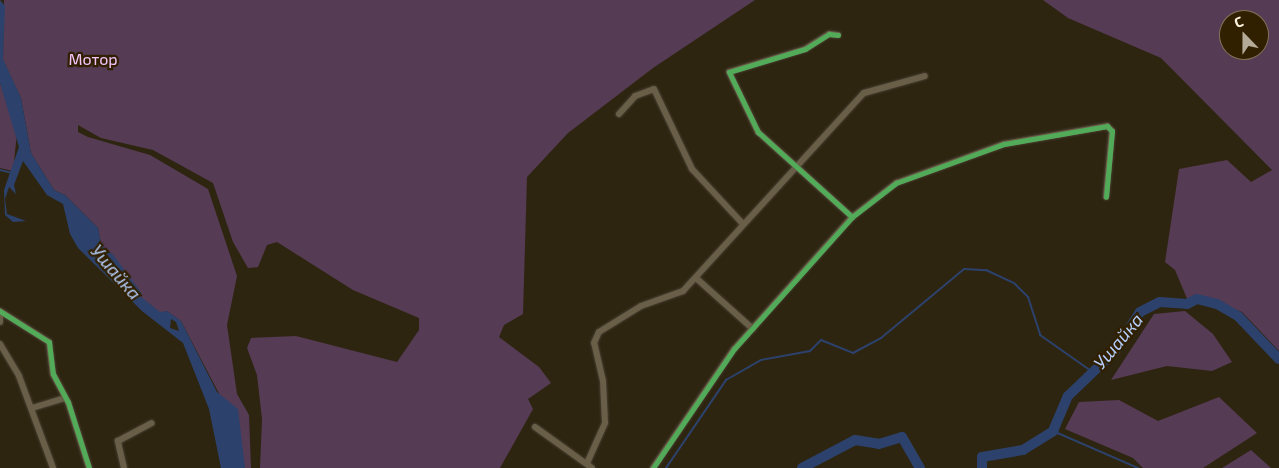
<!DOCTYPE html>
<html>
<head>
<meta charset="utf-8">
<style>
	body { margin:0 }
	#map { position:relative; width:1279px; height:468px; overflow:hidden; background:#2e2511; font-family:"Exo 2",sans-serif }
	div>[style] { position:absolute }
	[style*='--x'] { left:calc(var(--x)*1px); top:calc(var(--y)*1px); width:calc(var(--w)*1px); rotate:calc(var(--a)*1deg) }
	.green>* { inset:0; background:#553b54 }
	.water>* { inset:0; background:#2c426c }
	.stream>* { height:2px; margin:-1px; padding:0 1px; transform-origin:1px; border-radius:1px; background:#2c426c }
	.river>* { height:10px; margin:-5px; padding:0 5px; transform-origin:5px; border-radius:5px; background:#2c426c }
	.roads { filter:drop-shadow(0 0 1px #484033) drop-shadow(0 0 1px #484033) }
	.street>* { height:6px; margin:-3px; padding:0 3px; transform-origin:3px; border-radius:3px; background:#695e47 }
	.cycleway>* { height:5px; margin:-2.5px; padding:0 2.5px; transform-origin:2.5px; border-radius:2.5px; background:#51ab58 }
	span { translate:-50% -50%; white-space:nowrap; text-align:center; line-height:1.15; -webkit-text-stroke:4.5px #302000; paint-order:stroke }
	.park-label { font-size:16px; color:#f6c4fd }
	.water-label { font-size:18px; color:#b4cdfb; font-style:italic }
	.north { position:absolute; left:1219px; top:10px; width:50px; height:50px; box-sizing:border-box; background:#302000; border:1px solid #827459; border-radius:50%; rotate:338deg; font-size:14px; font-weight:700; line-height:20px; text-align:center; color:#fdf2df }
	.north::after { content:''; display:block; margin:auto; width:18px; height:22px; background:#b5aa97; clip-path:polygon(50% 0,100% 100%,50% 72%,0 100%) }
</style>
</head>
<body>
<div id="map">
	<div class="green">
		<i style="clip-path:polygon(4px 0,755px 0,653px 68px,568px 133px,527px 177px,523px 314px,504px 325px,499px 337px,539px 367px,551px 383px,528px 399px,533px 409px,500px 468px,260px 468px,262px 419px,257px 375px,247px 348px,251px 338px,296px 336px,397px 362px,419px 330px,419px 318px,353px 290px,277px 242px,267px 245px,258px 267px,248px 268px,233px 242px,213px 183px,153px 150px,101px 138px,78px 125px,78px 132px,88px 137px,150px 155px,208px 189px,237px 276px,227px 325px,237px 394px,249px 415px,251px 468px,241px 468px,224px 403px,181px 321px,167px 311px,160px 313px,126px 285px,104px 258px,98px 228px,65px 195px,54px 190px,31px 153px,21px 98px,3px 60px)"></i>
		<i style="clip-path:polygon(evenodd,1043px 0,1279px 0,1279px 351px,1242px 312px,1200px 295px,1188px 301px,1175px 270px,1165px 262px,1179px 169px,1227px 160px,1251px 182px,1272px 170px,1161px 58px,1068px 18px,1043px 0,1229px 20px,1259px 20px,1259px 50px,1229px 50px,1229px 20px)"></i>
		<i style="clip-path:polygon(0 83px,17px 133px,13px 171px,0 168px)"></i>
		<i style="clip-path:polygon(1185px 311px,1213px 334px,1232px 362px,1212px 371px,1167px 366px,1111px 380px,1154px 314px)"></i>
		<i style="clip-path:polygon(1219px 397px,1257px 433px,1203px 468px,1143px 468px,1133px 458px,1065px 429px,1079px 402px,1119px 400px,1158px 421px)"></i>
		<i style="clip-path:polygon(1251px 450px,1271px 468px,1222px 468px)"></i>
	</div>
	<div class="water">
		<i style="clip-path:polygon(evenodd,0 0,5px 6px,3px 59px,21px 98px,31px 153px,54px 190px,65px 195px,98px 228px,104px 258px,126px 285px,160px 312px,167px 311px,181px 321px,217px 392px,238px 409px,245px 468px,221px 468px,209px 409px,183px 343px,142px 311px,78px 248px,70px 234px,63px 204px,47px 195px,23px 161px,14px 185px,16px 194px,9px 187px,5px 199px,7px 214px,26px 221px,13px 222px,5px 215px,4px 190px,19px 147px,0 83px,0 0,171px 319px,176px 322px,179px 331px,170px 328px,171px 319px)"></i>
	</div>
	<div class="stream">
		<i style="--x:0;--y:170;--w:12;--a:14"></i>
		<i style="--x:1053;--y:431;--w:93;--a:23.5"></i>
		<i style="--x:666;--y:468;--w:107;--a:-55.7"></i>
		<i style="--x:726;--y:380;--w:40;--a:-29.7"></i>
		<i style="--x:761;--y:360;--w:50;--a:-10.4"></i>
		<i style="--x:810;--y:351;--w:16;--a:-45"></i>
		<i style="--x:821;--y:340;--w:35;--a:22"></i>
		<i style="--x:853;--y:353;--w:32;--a:-28"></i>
		<i style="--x:881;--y:338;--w:108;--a:-39.7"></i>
		<i style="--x:964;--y:269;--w:22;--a:3"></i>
		<i style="--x:986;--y:270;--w:31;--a:25"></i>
		<i style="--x:1014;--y:283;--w:20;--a:45"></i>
		<i style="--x:1028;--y:297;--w:40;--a:72"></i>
		<i style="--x:1040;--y:335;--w:66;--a:35.1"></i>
	</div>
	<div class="river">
		<i style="--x:94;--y:245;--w:21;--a:41"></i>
		<i style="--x:110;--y:259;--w:44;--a:53.4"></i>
		<i style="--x:802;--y:468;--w:60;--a:-27.8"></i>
		<i style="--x:855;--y:440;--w:24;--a:9"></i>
		<i style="--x:879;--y:444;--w:24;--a:-17"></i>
		<i style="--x:902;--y:437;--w:36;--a:60"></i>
		<i style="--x:982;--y:468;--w:11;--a:-90"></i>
		<i style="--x:982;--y:457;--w:42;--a:-9.7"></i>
		<i style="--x:1023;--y:450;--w:36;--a:-32"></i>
		<i style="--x:1053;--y:431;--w:38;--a:-67"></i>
		<i style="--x:1068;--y:396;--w:65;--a:-43.8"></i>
		<i style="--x:1115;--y:351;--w:46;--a:-57.3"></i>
		<i style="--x:1140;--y:312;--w:22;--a:-27"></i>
		<i style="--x:1160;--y:302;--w:27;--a:4"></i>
		<i style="--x:1187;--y:304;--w:11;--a:-27"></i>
		<i style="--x:1197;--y:299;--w:21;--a:14"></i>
		<i style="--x:1217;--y:304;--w:24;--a:30"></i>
		<i style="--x:1238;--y:316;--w:59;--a:46.4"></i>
	</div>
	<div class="roads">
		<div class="street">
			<i style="--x:838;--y:35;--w:9;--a:-174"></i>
			<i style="--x:829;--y:34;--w:28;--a:148"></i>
			<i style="--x:805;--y:49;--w:79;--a:163.2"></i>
			<i style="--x:729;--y:72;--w:67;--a:64.2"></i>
			<i style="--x:758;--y:132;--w:127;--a:42.1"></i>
			<i style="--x:619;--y:114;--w:24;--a:-48"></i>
			<i style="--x:635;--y:96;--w:20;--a:-20"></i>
			<i style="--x:654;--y:89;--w:89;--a:64.6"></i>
			<i style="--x:692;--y:169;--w:74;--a:47.2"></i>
			<i style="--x:696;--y:278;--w:76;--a:41.8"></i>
			<i style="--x:0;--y:311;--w:58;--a:32.3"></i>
			<i style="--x:49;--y:342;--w:32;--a:83"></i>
			<i style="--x:53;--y:374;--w:32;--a:62"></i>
			<i style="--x:68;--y:402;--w:69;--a:72.3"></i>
			<i style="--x:0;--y:313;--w:9;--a:90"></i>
			<i style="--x:0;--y:344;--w:37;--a:59"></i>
			<i style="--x:19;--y:376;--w:98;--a:69.7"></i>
			<i style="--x:32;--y:408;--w:34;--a:-17"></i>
			<i style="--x:535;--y:427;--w:70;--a:35.7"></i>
			<i style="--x:588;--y:461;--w:42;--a:-65.9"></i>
			<i style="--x:605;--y:423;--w:42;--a:-92.7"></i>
			<i style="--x:603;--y:381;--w:39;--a:-103"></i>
			<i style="--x:594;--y:343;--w:12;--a:-66"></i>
			<i style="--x:599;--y:332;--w:49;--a:-31.8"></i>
			<i style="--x:641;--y:306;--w:45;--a:-19.7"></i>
			<i style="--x:683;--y:291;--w:268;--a:-47.6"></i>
			<i style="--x:864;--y:93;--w:63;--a:-15.6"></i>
			<i style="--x:124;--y:468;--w:28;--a:-103"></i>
			<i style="--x:118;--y:441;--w:38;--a:-28"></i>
			<i style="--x:653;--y:468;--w:144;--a:-55.8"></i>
			<i style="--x:734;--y:349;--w:177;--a:-48.2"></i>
			<i style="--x:852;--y:217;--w:56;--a:-37.7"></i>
			<i style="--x:896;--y:183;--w:115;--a:-19.9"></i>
			<i style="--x:1004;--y:144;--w:105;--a:-9.9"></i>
			<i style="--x:1107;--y:126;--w:7;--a:45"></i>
			<i style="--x:1112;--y:131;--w:66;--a:95.2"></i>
		</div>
	</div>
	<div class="cycleway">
		<i style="--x:838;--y:35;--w:9;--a:-174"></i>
		<i style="--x:829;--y:34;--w:28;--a:148"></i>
		<i style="--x:805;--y:49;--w:79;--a:163.2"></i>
		<i style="--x:729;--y:72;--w:67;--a:64.2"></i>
		<i style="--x:758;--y:132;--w:127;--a:42.1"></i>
		<i style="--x:0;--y:311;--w:58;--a:32.3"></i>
		<i style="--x:49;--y:342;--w:32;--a:83"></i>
		<i style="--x:53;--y:374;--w:32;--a:62"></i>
		<i style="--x:68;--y:402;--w:69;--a:72.3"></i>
		<i style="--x:653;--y:468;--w:144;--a:-55.8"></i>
		<i style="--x:734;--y:349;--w:177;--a:-48.2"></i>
		<i style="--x:852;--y:217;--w:56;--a:-37.7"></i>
		<i style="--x:896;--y:183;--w:115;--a:-19.9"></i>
		<i style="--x:1004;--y:144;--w:105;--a:-9.9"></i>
		<i style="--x:1107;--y:126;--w:7;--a:45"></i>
		<i style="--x:1112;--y:131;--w:66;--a:95.2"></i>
	</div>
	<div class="park-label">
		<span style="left:93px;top:59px">Мотор</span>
	</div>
	<div class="water-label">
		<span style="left:116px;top:272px;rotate:49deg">Ушайка</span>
		<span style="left:1118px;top:341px;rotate:-50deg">Ушайка</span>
	</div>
	<div class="north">С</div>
</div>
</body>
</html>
